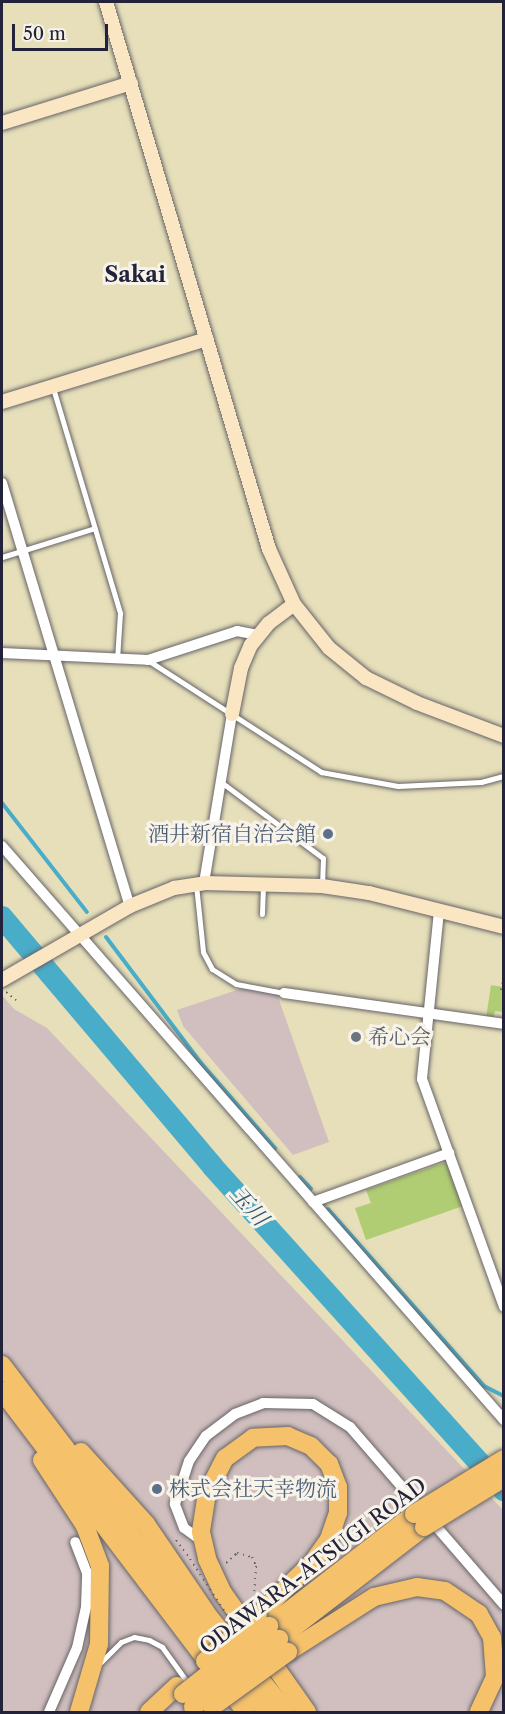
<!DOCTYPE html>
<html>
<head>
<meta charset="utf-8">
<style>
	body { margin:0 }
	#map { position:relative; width:505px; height:1714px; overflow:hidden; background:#e6dfba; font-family:"Libre Caslon Text","Noto Serif JP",serif }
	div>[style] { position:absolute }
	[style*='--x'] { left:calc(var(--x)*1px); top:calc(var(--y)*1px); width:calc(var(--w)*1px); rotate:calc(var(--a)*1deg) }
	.industrial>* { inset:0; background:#d1bfbf }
	.green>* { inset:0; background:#b0cd73 }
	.stream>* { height:4px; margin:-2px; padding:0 2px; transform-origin:2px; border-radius:2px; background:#49acc9 }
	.river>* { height:22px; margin:-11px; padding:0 11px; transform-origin:11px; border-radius:11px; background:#49acc9 }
	.path>* { height:2px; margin-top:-1px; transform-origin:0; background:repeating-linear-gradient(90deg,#676467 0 1.5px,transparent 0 6px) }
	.roads { filter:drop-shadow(0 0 2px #676467) drop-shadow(0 0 2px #676467) }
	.lane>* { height:5px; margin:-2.5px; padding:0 2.5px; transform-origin:2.5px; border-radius:2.5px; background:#fff }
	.street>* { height:10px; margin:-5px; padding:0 5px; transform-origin:5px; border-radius:5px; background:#fff }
	.secondary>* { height:14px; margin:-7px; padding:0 7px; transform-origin:7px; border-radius:7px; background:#fbe6c4 }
	.highway>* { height:18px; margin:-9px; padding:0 9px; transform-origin:9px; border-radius:9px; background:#f5c16b }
	.path-bridge>* { height:2px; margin-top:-1px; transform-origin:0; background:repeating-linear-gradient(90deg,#676467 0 1.5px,transparent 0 6px) }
	.bridges { filter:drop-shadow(0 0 2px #676467) drop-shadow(0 0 2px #676467) }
	.highway-bridge>* { height:18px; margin:-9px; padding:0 9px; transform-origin:9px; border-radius:9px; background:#f5c16b }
	.dots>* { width:16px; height:16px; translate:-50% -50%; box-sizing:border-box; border:3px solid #f7f3e8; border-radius:50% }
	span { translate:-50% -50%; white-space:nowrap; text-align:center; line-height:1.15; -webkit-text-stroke:6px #f7f3e8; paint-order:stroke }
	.service-label { font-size:21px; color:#4e5e75 }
	.right { translate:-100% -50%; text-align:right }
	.left { translate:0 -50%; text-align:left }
	.worship-label { font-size:21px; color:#5b616d }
	.street-label { font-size:21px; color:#22223b }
	.neighbourhood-label { font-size:22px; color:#22223b; font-weight:700 }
	.water-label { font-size:22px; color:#325974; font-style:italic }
	.frame { position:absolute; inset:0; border:3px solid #22223b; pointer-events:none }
	.scale { position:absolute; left:12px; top:24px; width:96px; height:27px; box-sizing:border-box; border:3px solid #22223b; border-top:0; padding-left:8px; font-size:18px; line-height:21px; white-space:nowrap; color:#22223b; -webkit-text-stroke:4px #f7f3e8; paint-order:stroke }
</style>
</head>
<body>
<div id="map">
	<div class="industrial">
		<i style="clip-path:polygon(243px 988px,277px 994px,329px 1142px,293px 1155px,183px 1026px,177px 1010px)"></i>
		<i style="clip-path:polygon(2px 995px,14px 1009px,47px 1028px,503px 1510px,503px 1712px,2px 1712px)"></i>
	</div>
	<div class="green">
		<i style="clip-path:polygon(491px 985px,503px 987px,503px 1012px,495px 1011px,493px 1019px,486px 1018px)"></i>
		<i style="clip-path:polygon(443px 1163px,448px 1164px,463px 1206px,366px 1240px,355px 1208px,371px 1203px,366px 1190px)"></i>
	</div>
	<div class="stream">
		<i style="--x:2;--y:803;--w:138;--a:52.1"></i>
		<i style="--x:106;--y:937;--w:158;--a:53"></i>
		<i style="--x:201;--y:1063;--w:113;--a:49"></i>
		<i style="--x:300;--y:1177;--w:16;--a:47"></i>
		<i style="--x:328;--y:1209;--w:236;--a:48.6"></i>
		<i style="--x:484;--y:1386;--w:22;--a:27"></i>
	</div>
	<div class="river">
		<i style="--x:2;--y:917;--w:327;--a:49.8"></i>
		<i style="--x:213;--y:1167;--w:435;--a:48"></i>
	</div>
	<div class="path">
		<i style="--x:501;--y:990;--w:12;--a:-76"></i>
		<i style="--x:6;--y:992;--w:13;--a:39"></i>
		<i style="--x:176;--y:1540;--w:21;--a:53"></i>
		<i style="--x:226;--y:1563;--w:15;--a:-42"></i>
		<i style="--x:237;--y:1553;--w:16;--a:15"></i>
		<i style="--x:252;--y:1557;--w:10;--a:66"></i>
		<i style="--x:256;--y:1566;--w:31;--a:94"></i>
	</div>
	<div class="roads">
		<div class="lane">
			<i style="--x:53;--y:388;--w:235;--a:73.4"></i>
			<i style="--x:120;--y:613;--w:46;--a:93.7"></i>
			<i style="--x:2;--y:557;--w:97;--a:-17.3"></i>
			<i style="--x:149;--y:661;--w:205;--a:32.8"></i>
			<i style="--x:321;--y:772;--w:78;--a:10.3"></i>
			<i style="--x:398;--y:786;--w:83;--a:-2.8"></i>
			<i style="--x:481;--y:782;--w:24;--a:-15"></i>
			<i style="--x:221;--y:782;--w:127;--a:36.7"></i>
			<i style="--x:323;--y:858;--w:27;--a:92"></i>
			<i style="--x:196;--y:885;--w:67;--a:84"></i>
			<i style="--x:203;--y:952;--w:19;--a:62"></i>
			<i style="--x:212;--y:969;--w:28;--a:32"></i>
			<i style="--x:236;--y:984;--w:49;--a:10.6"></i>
			<i style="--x:262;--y:914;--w:29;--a:-88"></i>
			<i style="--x:101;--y:1662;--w:28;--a:-45"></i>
			<i style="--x:121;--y:1642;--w:14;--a:-21"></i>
			<i style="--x:134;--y:1637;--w:15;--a:11"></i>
			<i style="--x:149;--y:1640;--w:15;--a:28"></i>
			<i style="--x:162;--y:1647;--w:48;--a:54.3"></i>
		</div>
		<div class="street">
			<i style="--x:2;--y:483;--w:442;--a:73.2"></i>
			<i style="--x:2;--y:653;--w:146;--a:2.7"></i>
			<i style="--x:148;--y:660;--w:94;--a:-18"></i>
			<i style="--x:237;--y:631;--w:21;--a:11"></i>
			<i style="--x:2;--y:846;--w:763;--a:48.83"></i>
			<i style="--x:204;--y:883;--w:171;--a:-80.6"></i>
			<i style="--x:439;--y:911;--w:169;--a:95.8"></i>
			<i style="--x:422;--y:1079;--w:242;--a:70.2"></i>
			<i style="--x:284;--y:993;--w:222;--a:8"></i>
			<i style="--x:313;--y:1202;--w:145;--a:-19.8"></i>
			<i style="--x:202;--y:1541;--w:22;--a:-144"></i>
			<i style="--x:184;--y:1528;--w:26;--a:-111"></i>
			<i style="--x:175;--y:1504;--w:45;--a:-72"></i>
			<i style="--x:189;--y:1461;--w:30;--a:-56"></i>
			<i style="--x:206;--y:1436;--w:36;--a:-37"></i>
			<i style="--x:235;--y:1414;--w:30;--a:-21"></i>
			<i style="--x:263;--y:1403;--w:50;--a:1.1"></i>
			<i style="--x:313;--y:1404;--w:44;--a:31.9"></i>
			<i style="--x:350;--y:1427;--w:235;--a:49.1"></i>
			<i style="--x:49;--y:1712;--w:70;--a:-66.4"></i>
			<i style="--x:77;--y:1648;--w:42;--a:-77.6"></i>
			<i style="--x:86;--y:1607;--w:34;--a:-88"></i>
			<i style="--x:87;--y:1573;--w:33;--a:-111"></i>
		</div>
		<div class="secondary">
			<i style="--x:106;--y:2;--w:571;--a:73.41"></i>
			<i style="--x:269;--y:549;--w:60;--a:65.6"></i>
			<i style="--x:294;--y:604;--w:56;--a:51.5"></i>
			<i style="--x:329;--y:648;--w:48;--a:39"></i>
			<i style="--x:366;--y:678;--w:57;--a:26.1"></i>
			<i style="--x:417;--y:703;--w:93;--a:20.8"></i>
			<i style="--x:2;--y:123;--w:135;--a:-17.2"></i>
			<i style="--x:2;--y:402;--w:214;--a:-17.1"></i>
			<i style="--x:232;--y:714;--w:47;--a:-78.9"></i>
			<i style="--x:241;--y:668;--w:25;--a:-67"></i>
			<i style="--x:251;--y:645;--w:28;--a:-51"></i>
			<i style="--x:269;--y:623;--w:31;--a:-37"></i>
			<i style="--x:2;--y:980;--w:148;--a:-30"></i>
			<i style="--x:130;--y:906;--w:48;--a:-22.2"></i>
			<i style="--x:174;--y:888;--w:30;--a:-9"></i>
			<i style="--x:204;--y:883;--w:118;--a:1.5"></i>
			<i style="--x:322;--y:886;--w:48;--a:8.5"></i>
			<i style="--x:369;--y:893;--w:139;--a:14.1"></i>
		</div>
		<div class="highway">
			<i style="--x:2;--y:1365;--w:437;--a:52.6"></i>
			<i style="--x:2;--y:1391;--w:403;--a:52.8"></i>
			<i style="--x:81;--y:1452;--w:97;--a:47.9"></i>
			<i style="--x:146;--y:1524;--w:114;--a:55.8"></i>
			<i style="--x:210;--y:1618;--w:120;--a:50.7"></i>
			<i style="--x:42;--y:1460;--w:79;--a:56.9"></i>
			<i style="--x:85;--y:1526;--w:43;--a:69.4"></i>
			<i style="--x:100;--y:1566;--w:78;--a:90.7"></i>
			<i style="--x:99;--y:1644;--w:71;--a:106.4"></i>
			<i style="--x:258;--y:1615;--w:76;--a:-43.9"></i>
			<i style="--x:313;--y:1562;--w:28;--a:-55"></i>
			<i style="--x:329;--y:1539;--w:28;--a:-71"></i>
			<i style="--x:338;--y:1513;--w:26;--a:-90"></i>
			<i style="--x:338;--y:1487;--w:25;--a:-111"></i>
			<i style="--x:329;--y:1464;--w:25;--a:-135"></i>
			<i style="--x:311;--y:1446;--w:25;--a:-157"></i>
			<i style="--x:288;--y:1436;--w:35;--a:177"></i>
			<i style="--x:253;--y:1438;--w:34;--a:144"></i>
			<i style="--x:225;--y:1458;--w:39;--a:117"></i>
			<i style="--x:207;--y:1493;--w:39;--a:99"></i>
			<i style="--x:201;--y:1532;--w:28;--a:77"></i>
			<i style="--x:207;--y:1559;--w:38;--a:65"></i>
			<i style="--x:223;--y:1593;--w:146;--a:54.8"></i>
			<i style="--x:269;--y:1626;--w:183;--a:-37.7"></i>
			<i style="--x:279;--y:1639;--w:183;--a:-37.7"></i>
			<i style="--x:288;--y:1652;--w:102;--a:-32.6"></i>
			<i style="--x:374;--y:1597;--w:44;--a:-13.1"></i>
			<i style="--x:417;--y:1587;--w:28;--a:8"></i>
			<i style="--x:445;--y:1591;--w:41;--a:34.1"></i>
			<i style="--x:479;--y:1614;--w:26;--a:61"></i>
			<i style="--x:492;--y:1637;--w:40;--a:85.7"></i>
			<i style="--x:495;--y:1677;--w:38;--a:115"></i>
			<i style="--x:149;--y:1712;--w:38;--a:-43"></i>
		</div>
	</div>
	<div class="path-bridge">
		<i style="--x:190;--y:1559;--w:71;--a:56.5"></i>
	</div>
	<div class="bridges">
		<div class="highway-bridge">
			<i style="--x:414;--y:1514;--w:105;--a:-31.4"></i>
			<i style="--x:424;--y:1527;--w:94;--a:-31.5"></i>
			<i style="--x:205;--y:1661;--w:70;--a:-41"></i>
			<i style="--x:183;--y:1694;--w:110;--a:-38.3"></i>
			<i style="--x:193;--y:1707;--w:110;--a:-38.3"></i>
			<i style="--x:212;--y:1707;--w:94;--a:-35.9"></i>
		</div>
	</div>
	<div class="dots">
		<i style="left:328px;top:834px;background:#5c6f8a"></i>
		<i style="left:356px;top:1037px;background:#6b7280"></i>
		<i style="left:157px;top:1489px;background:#5c6f8a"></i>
	</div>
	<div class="service-label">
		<span class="right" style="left:316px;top:834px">酒井新宿自治会館</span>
		<span class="left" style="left:169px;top:1489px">株式会社天幸物流</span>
	</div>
	<div class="worship-label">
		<span class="left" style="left:368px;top:1037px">希心会</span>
	</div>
	<div class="street-label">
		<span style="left:313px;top:1566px;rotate:-37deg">ODAWARA-ATSUGI ROAD</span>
	</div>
	<div class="neighbourhood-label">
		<span style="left:135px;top:275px">Sakai</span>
	</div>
	<div class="water-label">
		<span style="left:249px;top:1206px;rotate:48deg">玉川</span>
	</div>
	<div class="frame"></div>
	<div class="scale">50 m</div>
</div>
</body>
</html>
